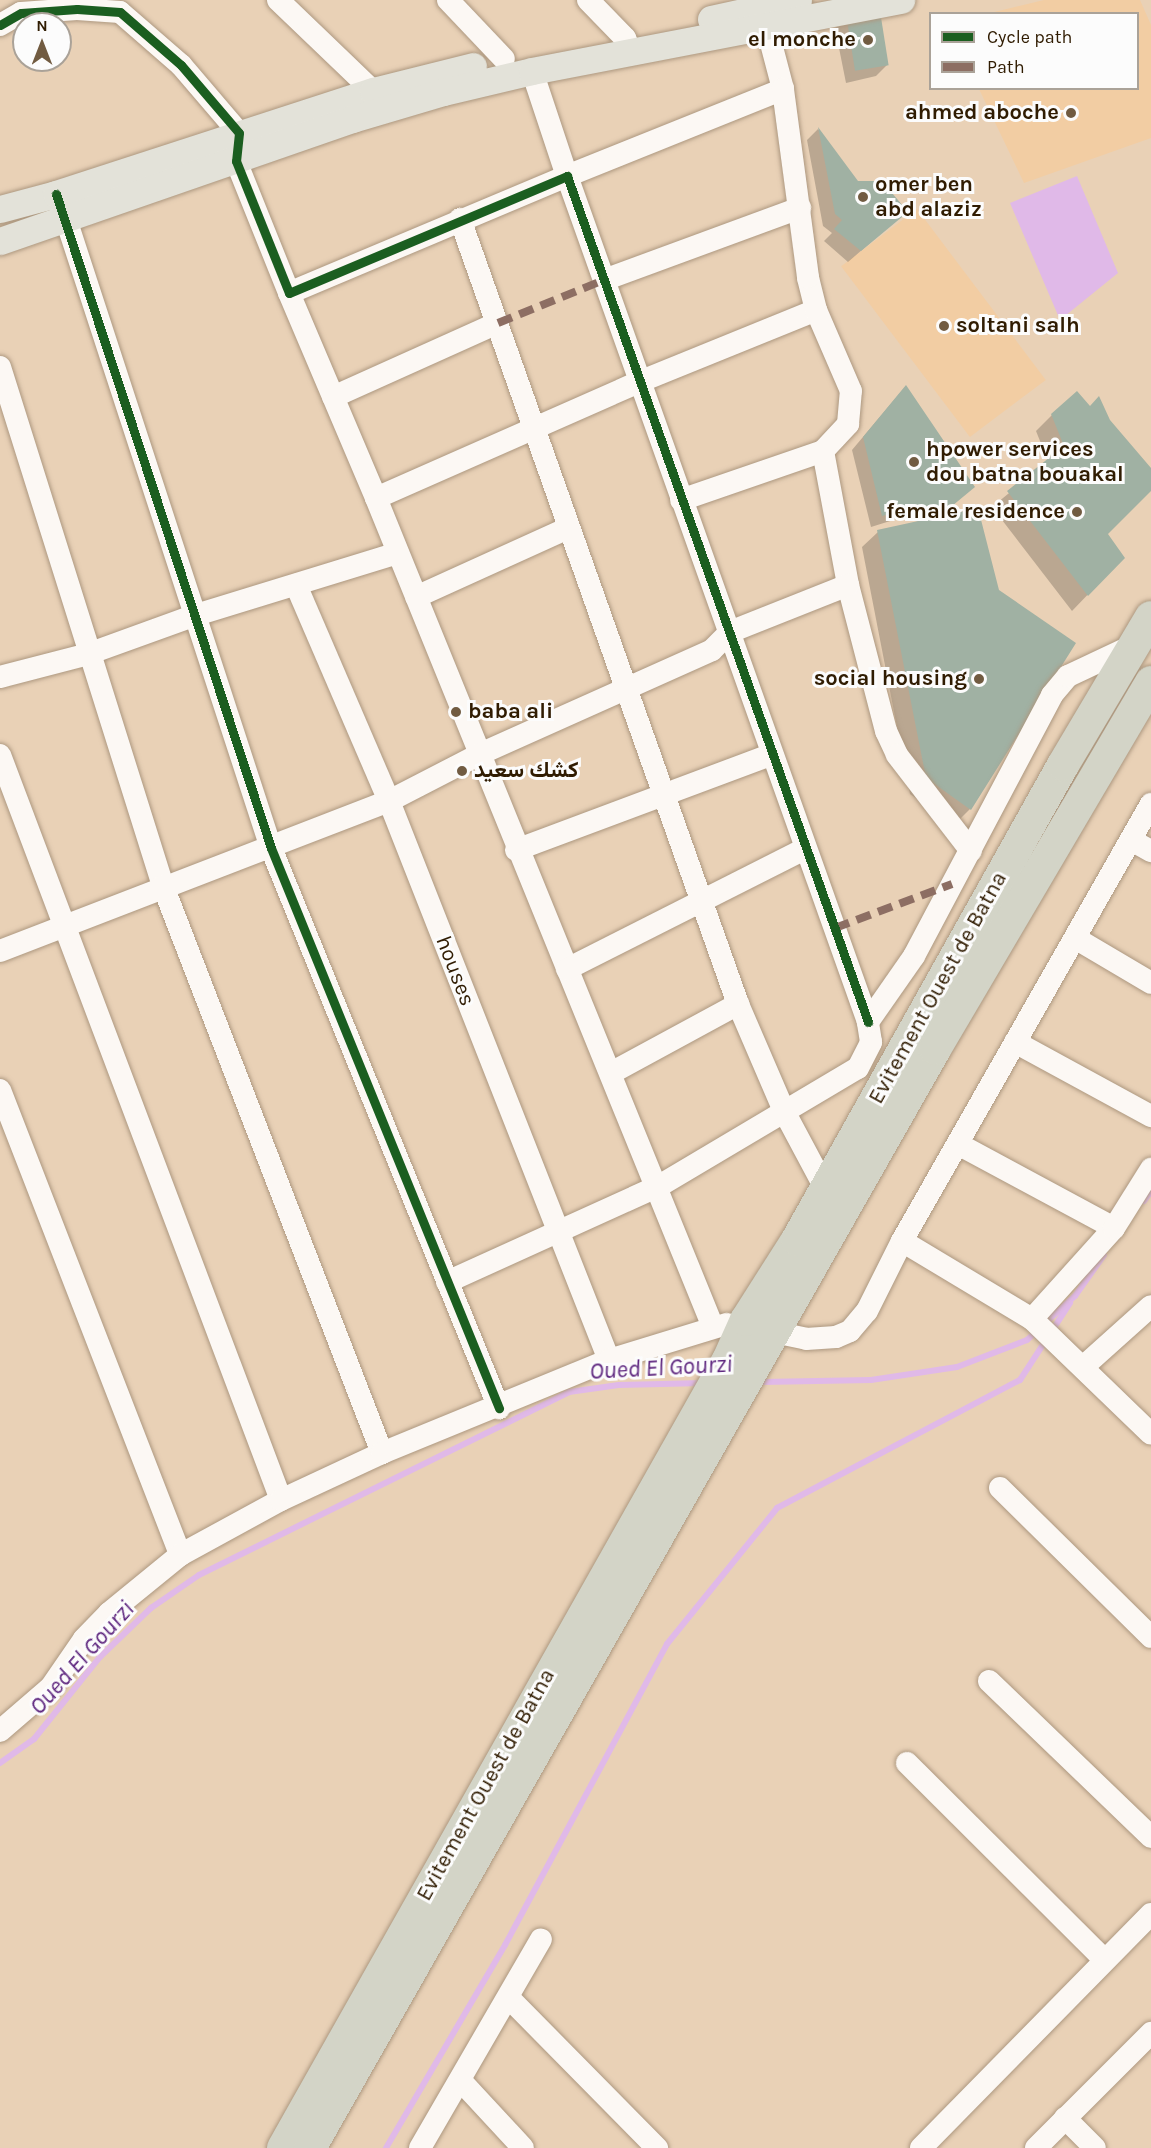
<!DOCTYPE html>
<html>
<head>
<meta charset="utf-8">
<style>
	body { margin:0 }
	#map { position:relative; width:1151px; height:2148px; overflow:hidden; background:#e9d1b6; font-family:Karla,Vazirmatn,sans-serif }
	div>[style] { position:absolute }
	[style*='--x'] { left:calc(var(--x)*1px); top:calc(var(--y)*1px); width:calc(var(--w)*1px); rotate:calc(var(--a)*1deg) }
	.built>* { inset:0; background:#f2cda3; transform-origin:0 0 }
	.water>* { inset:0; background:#e0b9e8 }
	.shadow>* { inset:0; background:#0003 }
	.stream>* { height:6px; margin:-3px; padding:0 3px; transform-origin:3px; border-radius:3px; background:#e0b9e8 }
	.building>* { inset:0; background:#a0b1a3; transform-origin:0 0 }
	.roads { filter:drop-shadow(0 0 2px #ad9880) drop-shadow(0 0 2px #ad9880) }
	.minor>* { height:22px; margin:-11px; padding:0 11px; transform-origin:11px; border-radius:11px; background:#fcf8f4 }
	.major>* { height:27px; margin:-13.5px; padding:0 13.5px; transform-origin:13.5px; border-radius:13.5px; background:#e3e2d9 }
	.highway>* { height:32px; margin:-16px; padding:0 16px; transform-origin:16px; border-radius:16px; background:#d3d4c7 }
	.quiet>* { height:8px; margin-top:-4px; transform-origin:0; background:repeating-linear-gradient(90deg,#8d6e63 0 15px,transparent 0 23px) }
	.cycleway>* { height:9px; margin:-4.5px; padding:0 4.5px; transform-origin:4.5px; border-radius:4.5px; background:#1b5e20 }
	.dots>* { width:16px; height:16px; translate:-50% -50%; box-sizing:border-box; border:3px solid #fcfcfc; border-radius:50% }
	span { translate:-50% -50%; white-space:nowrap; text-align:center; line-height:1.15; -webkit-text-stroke:6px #fcfcfc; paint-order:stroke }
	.poi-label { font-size:22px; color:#301c02; font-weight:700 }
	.right { translate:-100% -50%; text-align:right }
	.left { translate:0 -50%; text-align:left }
	.street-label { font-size:22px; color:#301c02 }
	.water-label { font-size:24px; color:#5d257e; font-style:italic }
	.legend { position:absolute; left:929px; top:12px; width:210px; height:78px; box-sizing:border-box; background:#fcfcfc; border:2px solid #aaa298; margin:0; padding:8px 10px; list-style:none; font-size:18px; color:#301c02 }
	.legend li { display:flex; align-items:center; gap:12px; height:30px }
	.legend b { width:30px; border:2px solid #aaa298 }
	.north { position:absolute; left:12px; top:12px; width:60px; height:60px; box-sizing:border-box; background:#fcfcfc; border:2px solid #aaa298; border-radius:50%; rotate:0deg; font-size:16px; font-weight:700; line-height:24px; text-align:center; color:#301c02 }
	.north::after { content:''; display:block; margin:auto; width:21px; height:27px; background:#715b41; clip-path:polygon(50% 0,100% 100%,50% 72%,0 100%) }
</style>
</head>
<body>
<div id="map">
	<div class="built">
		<i style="clip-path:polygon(1044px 0,1140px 0,1151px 25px,1151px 138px,1024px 183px,979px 89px,1138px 88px,1138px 14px,990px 13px)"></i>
		<i style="left:917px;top:209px;width:214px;height:95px;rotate:53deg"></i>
	</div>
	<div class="water">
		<i style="clip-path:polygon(1077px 176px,1118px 273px,1060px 320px,1010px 203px)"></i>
	</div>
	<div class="shadow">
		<i style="clip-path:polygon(847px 17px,888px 64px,876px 76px,846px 83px,835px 28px)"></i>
		<i style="clip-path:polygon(818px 129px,857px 182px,906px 212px,848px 262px,824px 241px,832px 233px,823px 226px,807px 140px)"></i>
		<i style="clip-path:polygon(905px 387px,973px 487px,938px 518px,970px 809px,954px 825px,910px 794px,862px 547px,878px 532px,935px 517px,903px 517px,871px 527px,852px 450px)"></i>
		<i style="clip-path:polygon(1089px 408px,1109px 421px,1151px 470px,1151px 488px,1106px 534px,1123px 558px,1072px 611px,992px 507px,1048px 461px,1036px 431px,1052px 415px)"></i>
	</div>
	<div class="stream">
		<i style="--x:1144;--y:1201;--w:12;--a:-55"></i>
		<i style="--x:1044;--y:1324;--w:42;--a:-42.1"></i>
		<i style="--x:1075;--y:1296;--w:50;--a:-54.7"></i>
		<i style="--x:756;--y:1382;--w:115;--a:-1"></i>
		<i style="--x:871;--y:1380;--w:87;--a:-8.6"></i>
		<i style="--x:957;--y:1367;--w:75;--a:-21.1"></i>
		<i style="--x:1027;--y:1340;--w:13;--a:-42"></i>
		<i style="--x:0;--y:1763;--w:42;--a:-35.2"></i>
		<i style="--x:34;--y:1739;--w:105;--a:-51.2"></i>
		<i style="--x:100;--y:1657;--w:71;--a:-43.9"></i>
		<i style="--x:151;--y:1608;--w:58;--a:-34.5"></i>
		<i style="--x:199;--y:1575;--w:413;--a:-26.3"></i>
		<i style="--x:569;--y:1392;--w:50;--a:-8"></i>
		<i style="--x:619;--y:1385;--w:85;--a:-1.3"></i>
		<i style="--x:386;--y:2148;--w:235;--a:-59.6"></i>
		<i style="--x:505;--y:1945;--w:342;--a:-61.7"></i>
		<i style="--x:667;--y:1644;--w:175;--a:-51"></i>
		<i style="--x:777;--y:1508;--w:275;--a:-27.8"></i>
		<i style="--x:1020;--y:1380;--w:92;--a:-57"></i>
	</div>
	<div class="building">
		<i style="left:880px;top:11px;width:55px;height:34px;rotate:81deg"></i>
		<i style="clip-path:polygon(818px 127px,858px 181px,882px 181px,908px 212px,861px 251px,834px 229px,842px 220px,835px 214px)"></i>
		<i style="clip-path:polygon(906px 385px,975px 487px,952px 506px,916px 506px,882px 516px,863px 437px)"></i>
		<i style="clip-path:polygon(1077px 391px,1090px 406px,1099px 396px,1110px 420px,1151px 468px,1151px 491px,1108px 534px,1125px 558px,1088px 596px,1007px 491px,1064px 446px,1051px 414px)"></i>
		<i style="clip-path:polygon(978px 508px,999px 590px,1076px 643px,971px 810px,926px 778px,877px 530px)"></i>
	</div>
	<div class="roads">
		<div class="minor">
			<i style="--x:278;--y:0;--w:132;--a:43.8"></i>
			<i style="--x:448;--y:0;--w:81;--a:46.5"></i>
			<i style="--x:588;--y:0;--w:53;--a:45.8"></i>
			<i style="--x:625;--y:38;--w:15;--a:67"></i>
			<i style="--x:0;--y:25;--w:24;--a:-30"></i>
			<i style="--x:21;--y:13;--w:56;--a:-4.1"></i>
			<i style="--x:77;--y:9;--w:43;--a:4"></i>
			<i style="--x:120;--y:12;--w:81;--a:41"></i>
			<i style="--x:181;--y:65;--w:89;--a:49.5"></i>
			<i style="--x:239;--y:133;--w:28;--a:96"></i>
			<i style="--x:236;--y:161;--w:142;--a:68.1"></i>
			<i style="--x:289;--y:293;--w:302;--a:-22.8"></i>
			<i style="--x:567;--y:176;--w:898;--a:70.41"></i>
			<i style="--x:532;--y:71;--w:111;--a:71.6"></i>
			<i style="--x:567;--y:176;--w:233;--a:-21.9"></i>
			<i style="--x:783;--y:89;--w:83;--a:-104.7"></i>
			<i style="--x:61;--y:204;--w:677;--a:71.94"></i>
			<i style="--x:271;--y:848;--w:605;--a:67.85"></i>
			<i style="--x:460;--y:219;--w:833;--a:70.5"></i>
			<i style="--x:738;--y:1004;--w:119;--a:66.7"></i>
			<i style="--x:785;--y:1113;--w:85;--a:61.9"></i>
			<i style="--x:604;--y:280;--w:209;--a:-20.2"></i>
			<i style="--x:289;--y:293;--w:223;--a:67"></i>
			<i style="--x:376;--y:498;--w:895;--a:67.88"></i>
			<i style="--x:0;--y:367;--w:544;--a:72.56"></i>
			<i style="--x:163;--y:886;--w:608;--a:68.88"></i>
			<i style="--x:333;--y:397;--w:181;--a:-24.2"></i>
			<i style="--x:823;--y:451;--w:136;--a:79.4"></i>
			<i style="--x:848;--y:585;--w:151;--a:75.4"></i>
			<i style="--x:886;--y:731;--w:26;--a:65"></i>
			<i style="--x:897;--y:755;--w:121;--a:52.4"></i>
			<i style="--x:376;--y:498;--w:287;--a:-23.8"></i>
			<i style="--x:639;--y:382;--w:191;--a:-22.1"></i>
			<i style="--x:681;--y:500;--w:150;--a:-19"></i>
			<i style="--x:823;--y:451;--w:37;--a:-47"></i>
			<i style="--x:848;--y:424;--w:33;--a:-85"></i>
			<i style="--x:851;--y:391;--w:88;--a:-113.4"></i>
			<i style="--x:816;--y:310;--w:34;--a:-104"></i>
			<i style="--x:808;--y:277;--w:190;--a:-97.6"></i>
			<i style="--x:296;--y:585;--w:235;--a:66.7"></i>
			<i style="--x:389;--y:801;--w:601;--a:68.52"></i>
			<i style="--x:416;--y:597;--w:167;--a:-24.4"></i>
			<i style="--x:0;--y:677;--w:91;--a:-14.6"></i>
			<i style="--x:88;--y:654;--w:115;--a:-19.9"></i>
			<i style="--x:196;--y:615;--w:211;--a:-17.1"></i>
			<i style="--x:0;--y:755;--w:796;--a:69.33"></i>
			<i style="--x:1131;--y:840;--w:23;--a:29"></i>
			<i style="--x:516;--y:850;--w:271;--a:-20.5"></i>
			<i style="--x:1075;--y:938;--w:88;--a:30.6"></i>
			<i style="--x:0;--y:951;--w:417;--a:-21.1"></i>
			<i style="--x:389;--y:801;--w:102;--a:-27.3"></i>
			<i style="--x:480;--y:754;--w:254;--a:-24.1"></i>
			<i style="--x:712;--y:650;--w:25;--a:-45"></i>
			<i style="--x:730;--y:632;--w:127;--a:-21.7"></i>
			<i style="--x:567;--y:969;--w:267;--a:-26.8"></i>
			<i style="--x:1015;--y:1042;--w:155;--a:28.6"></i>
			<i style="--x:611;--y:1073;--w:145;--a:-28.5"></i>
			<i style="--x:0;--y:1090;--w:499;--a:68.8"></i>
			<i style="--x:958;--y:1144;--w:177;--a:28.3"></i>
			<i style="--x:902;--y:1241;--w:152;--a:31"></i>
			<i style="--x:1032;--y:1319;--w:122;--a:-48"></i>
			<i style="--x:1114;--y:1228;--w:70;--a:-57.9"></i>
			<i style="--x:447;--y:1282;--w:233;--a:-24.4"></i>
			<i style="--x:659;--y:1186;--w:231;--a:-30.7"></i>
			<i style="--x:858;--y:1068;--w:29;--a:-63"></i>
			<i style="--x:871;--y:1042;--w:20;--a:-99"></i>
			<i style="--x:868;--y:1022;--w:80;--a:-55.1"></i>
			<i style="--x:914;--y:956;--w:295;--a:-62.1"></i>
			<i style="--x:1052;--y:695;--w:25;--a:-50"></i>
			<i style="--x:1068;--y:676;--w:73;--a:-25.2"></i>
			<i style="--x:1032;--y:1319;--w:165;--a:44"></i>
			<i style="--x:774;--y:1332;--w:33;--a:12"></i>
			<i style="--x:806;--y:1339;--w:30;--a:-4"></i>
			<i style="--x:836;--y:1337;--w:15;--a:-23"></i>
			<i style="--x:850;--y:1331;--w:26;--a:-50"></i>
			<i style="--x:867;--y:1311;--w:78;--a:-63.4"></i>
			<i style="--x:902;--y:1241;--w:503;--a:-60.33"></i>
			<i style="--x:1083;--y:1367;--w:91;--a:-41.9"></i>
			<i style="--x:1000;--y:1488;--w:212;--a:44.6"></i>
			<i style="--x:989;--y:1681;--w:225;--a:43.9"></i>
			<i style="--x:0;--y:1731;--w:67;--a:-40.8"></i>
			<i style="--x:51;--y:1687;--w:58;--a:-55.5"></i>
			<i style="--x:84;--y:1639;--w:36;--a:-46"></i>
			<i style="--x:109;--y:1613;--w:92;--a:-39.2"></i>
			<i style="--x:180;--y:1555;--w:115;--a:-28.6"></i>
			<i style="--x:281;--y:1500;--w:111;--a:-25"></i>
			<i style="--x:382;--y:1453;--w:245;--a:-22.3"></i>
			<i style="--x:609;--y:1360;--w:123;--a:-17"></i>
			<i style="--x:907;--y:1763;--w:278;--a:44.9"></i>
			<i style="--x:509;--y:1998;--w:211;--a:45.4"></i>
			<i style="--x:461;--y:2081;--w:91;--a:47.2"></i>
			<i style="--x:1065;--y:2118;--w:42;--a:45"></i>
			<i style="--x:420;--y:2148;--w:241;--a:-59.9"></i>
			<i style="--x:921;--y:2148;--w:328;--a:-45.5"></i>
			<i style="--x:1036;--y:2148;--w:163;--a:-45"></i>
		</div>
		<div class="major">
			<i style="--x:711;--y:19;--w:89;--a:-12.3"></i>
			<i style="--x:0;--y:209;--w:58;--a:-15"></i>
			<i style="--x:56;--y:194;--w:333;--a:-18"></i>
			<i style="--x:373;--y:91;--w:103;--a:-14"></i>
			<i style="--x:0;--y:241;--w:373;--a:-19.1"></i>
			<i style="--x:352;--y:119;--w:95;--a:-16.5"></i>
			<i style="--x:443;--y:92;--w:91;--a:-13.3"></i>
			<i style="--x:532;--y:71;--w:376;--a:-10.9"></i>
		</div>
		<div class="highway">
			<i style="--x:283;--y:2148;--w:905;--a:-60.55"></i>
			<i style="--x:728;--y:1360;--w:44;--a:-65.8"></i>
			<i style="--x:746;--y:1320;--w:95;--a:-57.5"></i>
			<i style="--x:797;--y:1240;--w:544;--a:-60.75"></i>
			<i style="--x:1063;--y:765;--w:172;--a:-59.3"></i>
			<i style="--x:310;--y:2148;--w:1264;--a:-60.37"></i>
			<i style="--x:935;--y:1049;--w:426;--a:-59.5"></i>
		</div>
	</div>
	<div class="quiet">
		<i style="--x:498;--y:323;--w:114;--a:-22.1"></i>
		<i style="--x:835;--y:928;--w:125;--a:-20.6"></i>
	</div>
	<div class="cycleway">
		<i style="--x:0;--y:25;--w:24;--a:-30"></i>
		<i style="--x:21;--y:13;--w:56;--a:-4.1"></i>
		<i style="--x:77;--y:9;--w:43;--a:4"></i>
		<i style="--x:120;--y:12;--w:81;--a:41"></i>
		<i style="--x:181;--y:65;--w:89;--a:49.5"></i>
		<i style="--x:239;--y:133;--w:28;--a:96"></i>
		<i style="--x:236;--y:161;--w:142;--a:68.1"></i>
		<i style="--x:289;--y:293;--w:302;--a:-22.8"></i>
		<i style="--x:567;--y:176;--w:898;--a:70.41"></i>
		<i style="--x:56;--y:194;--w:688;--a:71.8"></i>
		<i style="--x:271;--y:848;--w:605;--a:67.85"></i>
	</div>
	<div class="dots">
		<i style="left:868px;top:40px;background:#715b41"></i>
		<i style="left:1071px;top:113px;background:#715b41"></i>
		<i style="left:863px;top:197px;background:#715b41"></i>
		<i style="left:944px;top:326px;background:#715b41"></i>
		<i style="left:914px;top:462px;background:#715b41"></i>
		<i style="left:1077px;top:512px;background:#715b41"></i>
		<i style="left:979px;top:679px;background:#715b41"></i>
		<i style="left:456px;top:712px;background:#715b41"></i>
		<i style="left:462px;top:771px;background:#715b41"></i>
	</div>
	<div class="poi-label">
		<span class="right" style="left:856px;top:40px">el monche</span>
		<span class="right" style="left:1059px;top:113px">ahmed aboche</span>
		<span class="left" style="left:875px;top:197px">omer ben<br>abd alaziz</span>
		<span class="left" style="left:956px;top:326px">soltani salh</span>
		<span class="left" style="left:926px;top:462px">hpower services<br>dou batna bouakal</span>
		<span class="right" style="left:1065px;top:512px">female residence</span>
		<span class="right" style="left:967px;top:679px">social housing</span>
		<span class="left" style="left:468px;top:712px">baba ali</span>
		<span class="left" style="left:474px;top:771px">كشك سعيد</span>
	</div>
	<div class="street-label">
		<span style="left:455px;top:971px;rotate:69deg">houses</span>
		<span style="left:938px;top:988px;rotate:-61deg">Evitement Ouest de Batna</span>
		<span style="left:486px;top:1785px;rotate:-61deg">Evitement Ouest de Batna</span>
	</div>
	<div class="water-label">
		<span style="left:661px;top:1368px;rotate:-3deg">Oued El Gourzi</span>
		<span style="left:82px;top:1658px;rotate:-48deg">Oued El Gourzi</span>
	</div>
	<ul class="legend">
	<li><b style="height:8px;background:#1b5e20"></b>Cycle path</li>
	<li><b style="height:8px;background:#8d6e63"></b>Path</li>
	</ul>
	<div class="north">N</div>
</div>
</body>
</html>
